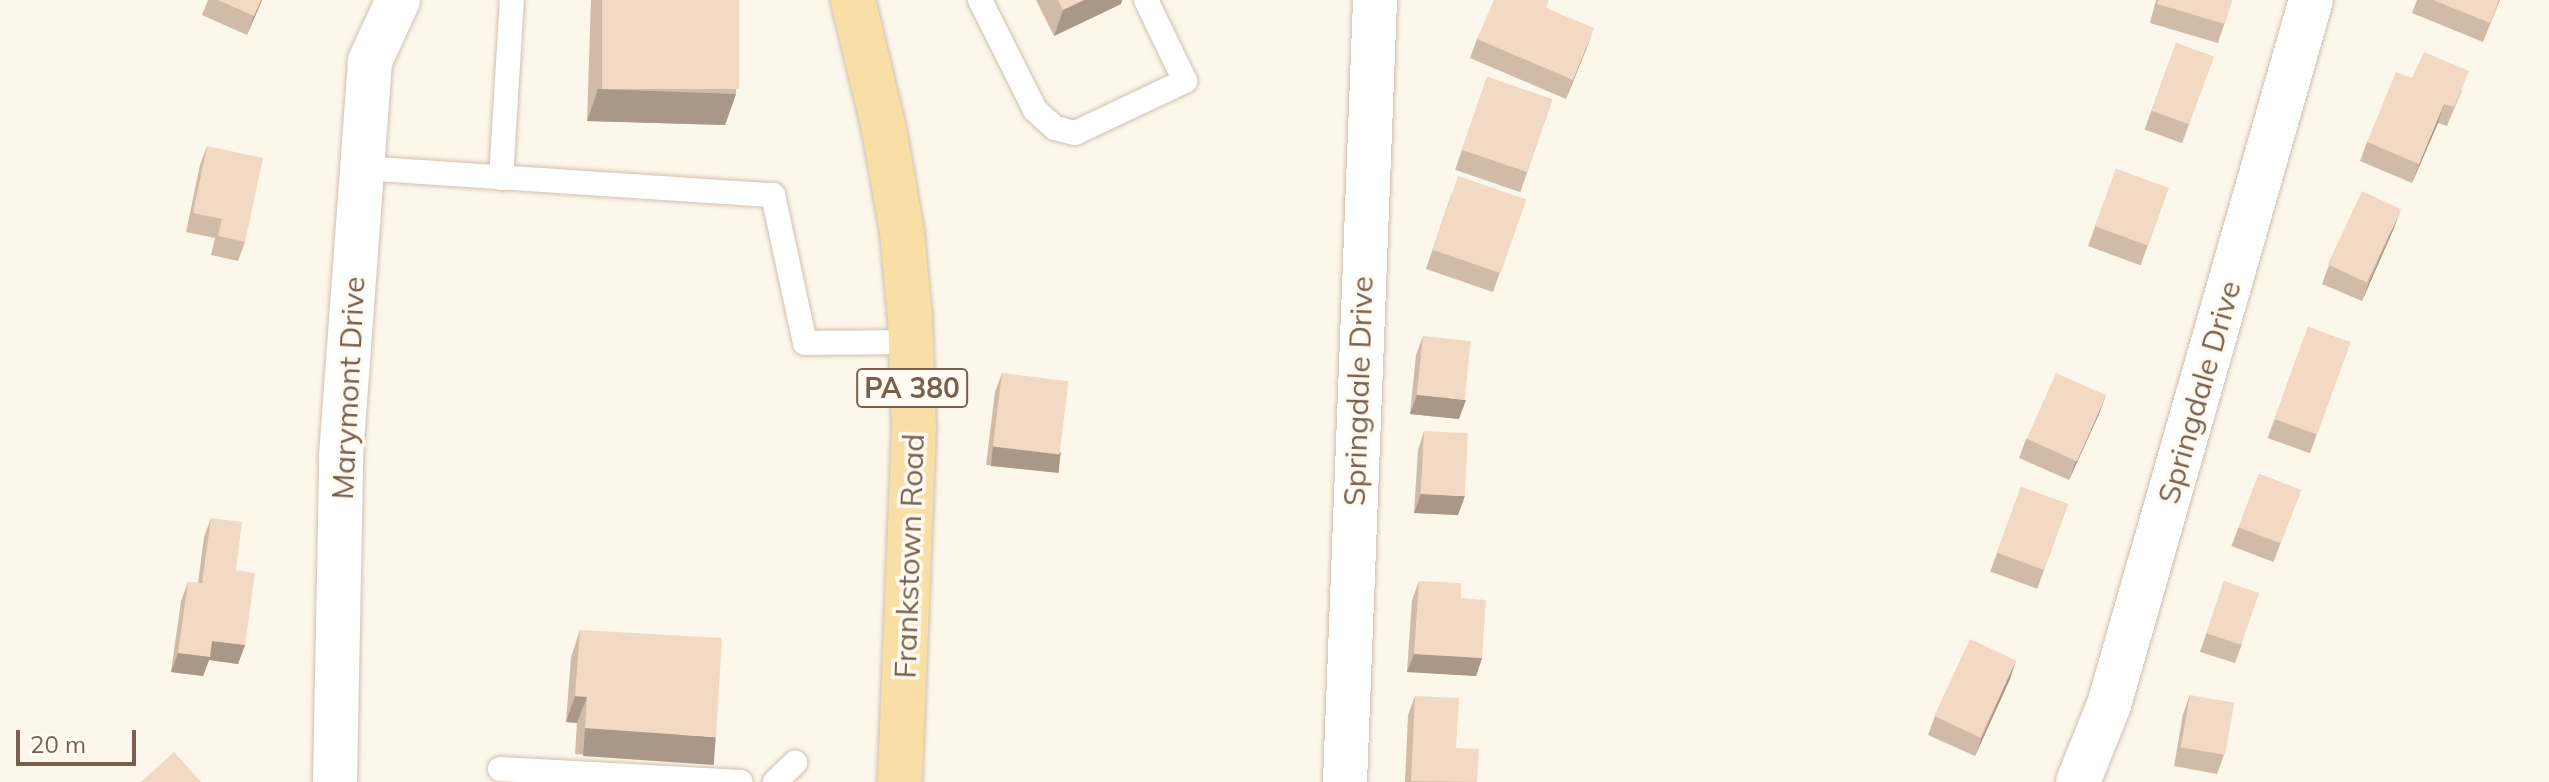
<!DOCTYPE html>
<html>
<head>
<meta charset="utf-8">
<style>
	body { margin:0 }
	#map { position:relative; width:2549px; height:782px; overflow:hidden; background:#fdf7eb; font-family:Mulish,sans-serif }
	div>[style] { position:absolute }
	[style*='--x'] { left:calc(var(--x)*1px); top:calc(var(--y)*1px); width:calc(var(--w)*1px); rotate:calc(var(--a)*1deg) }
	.roads { filter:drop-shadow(0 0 2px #d0c0b0) drop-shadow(0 0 2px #d0c0b0) }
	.service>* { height:24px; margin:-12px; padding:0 12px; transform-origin:12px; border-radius:12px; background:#fff }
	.minor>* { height:44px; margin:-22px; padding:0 22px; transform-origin:22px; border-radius:22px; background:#fff }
	.primary>* { height:44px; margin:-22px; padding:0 22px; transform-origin:22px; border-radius:22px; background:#f9dfa6 }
	.wall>* { inset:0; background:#d0bba8; transform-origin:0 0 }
	.shaded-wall>* { inset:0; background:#a99888; transform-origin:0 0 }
	.building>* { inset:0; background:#f2d9c3; transform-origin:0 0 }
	span { translate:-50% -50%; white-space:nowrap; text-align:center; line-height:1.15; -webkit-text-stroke:7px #fffbf2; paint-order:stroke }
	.shield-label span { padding:2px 6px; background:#fffbf2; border:2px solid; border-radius:6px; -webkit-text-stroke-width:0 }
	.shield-label { font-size:28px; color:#795f4d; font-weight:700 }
	.street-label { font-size:30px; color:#795f4d }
	.scale { position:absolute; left:16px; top:730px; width:120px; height:36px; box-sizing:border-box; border:4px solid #795f4d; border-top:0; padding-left:10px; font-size:24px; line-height:28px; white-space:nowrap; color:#795f4d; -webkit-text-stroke:6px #fffbf2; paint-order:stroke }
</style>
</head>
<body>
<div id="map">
	<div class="roads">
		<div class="service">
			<i style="--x:980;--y:0;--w:123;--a:63.4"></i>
			<i style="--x:1035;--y:110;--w:27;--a:42"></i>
			<i style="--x:1055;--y:128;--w:21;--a:14"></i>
			<i style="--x:1075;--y:133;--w:122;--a:-25.3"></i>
			<i style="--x:1185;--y:81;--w:90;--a:-115.7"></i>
			<i style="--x:362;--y:168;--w:412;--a:3.8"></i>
			<i style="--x:773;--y:195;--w:151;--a:77.8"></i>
			<i style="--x:805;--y:343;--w:105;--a:-0.5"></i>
			<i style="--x:501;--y:178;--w:178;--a:-86.5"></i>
			<i style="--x:500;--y:769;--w:241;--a:3.1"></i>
			<i style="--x:775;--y:782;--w:28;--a:-44"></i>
		</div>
		<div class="minor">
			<i style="--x:335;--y:782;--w:326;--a:-88.9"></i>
			<i style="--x:341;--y:456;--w:396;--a:-85.8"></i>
			<i style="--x:370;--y:61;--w:67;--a:-65.3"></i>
			<i style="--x:1345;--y:782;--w:783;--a:-87.8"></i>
			<i style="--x:2078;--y:782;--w:83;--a:-68.1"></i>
			<i style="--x:2109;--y:705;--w:733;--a:-74.01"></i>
		</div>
		<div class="primary">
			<i style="--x:853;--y:0;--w:133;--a:76.5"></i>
			<i style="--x:884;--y:129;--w:105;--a:80.1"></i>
			<i style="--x:902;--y:232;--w:86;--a:84.7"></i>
			<i style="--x:910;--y:318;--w:110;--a:87.9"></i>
			<i style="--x:914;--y:428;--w:354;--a:92.3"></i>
		</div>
	</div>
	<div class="wall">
		<i style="clip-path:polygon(208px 0,262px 0,247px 35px,202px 15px)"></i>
		<i style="clip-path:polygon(591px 0,739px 0,736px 94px,725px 125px,587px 121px)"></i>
		<i style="clip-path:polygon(1036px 0,1122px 0,1121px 4px,1054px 36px)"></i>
		<i style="clip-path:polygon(2156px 0,2232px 0,2218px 43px,2150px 23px)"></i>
		<i style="clip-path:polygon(2417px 0,2500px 0,2483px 42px,2412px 13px)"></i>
		<i style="clip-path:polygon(1547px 8px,1587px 47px,1566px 99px,1470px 58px,1477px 39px)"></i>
		<i style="left:2176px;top:43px;width:40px;height:92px;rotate:20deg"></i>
		<i style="left:1487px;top:77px;width:69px;height:98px;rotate:19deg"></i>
		<i style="clip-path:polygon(2412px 78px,2462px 90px,2447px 126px,2438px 123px,2412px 183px,2360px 161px,2367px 142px)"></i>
		<i style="clip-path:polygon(207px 146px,245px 242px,238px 261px,211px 255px,215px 238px,186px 232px,200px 165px)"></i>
		<i style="left:2116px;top:169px;width:56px;height:82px;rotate:20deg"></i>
		<i style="clip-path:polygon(1451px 195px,1526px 199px,1493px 292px,1426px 269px)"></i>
		<i style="clip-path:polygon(2394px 228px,2362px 301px,2322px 284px,2329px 265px)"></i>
		<i style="left:2308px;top:327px;width:45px;height:118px;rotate:20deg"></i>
		<i style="clip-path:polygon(1423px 336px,1459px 419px,1410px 414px,1416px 355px)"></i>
		<i style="clip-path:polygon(1002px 373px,1061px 453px,1054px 472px,986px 465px,995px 392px)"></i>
		<i style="clip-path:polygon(2106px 395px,2099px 414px,2069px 480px,2019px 458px,2026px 439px)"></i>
		<i style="clip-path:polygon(1424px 431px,1458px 515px,1414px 513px,1418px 450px)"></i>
		<i style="left:2259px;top:474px;width:45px;height:77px;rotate:21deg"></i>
		<i style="left:2021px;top:487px;width:50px;height:90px;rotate:20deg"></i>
		<i style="clip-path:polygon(211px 518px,236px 570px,245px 645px,238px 664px,209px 660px,203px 676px,171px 672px,181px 601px,188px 582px,198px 583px,204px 537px)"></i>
		<i style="clip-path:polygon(1419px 581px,1461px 598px,1482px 658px,1476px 676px,1407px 672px,1412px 600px)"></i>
		<i style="clip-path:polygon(2224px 581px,2242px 644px,2235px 663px,2200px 652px)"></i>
		<i style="clip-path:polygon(580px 630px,707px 763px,575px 754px,577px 723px,566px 722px,571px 657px)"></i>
		<i style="clip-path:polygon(2016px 660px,2010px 679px,1975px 756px,1928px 735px,1935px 716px)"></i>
		<i style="clip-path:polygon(2190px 695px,2224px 755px,2217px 774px,2174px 766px,2183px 714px)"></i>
		<i style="clip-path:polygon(1415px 696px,1456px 748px,1477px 782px,1405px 782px,1408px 715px)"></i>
	</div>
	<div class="shaded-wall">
		<i style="clip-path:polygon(261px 0,262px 0,247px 35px,254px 16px)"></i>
		<i style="clip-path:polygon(1084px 0,1122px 0,1121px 4px,1054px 36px,1063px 10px)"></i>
		<i style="clip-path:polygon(1594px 28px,1587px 47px,1566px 99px,1573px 80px)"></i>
		<i style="clip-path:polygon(598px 89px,736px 94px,725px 125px,587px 121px)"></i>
		<i style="clip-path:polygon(2444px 104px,2438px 123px,2412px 183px,2419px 164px)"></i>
		<i style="clip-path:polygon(2401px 209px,2394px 228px,2362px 301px,2369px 282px)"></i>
		<i style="clip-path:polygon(1417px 395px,1466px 400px,1459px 419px,1410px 414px)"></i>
		<i style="clip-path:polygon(2106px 395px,2099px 414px,2069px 480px,2076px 461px)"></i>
		<i style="left:993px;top:446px;width:68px;height:20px;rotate:6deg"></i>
		<i style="clip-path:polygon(1421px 494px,1465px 496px,1458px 515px,1414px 513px)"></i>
		<i style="clip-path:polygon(212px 641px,245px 645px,238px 664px,209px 660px,203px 676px,171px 672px,178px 653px)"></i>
		<i style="clip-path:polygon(1414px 654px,1482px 658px,1476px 676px,1407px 672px)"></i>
		<i style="clip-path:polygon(2016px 660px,2010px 679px,1975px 756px,1982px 737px)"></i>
		<i style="clip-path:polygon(575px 696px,587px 697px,577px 723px,566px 722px)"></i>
		<i style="left:585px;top:728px;width:131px;height:28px;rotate:4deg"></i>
	</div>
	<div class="building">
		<i style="clip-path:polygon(218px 0,261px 0,254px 16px)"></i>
		<i style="left:602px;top:0;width:137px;height:89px"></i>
		<i style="clip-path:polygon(1058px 0,1084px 0,1063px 10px)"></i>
		<i style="clip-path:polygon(1494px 0,1549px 0,1546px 8px,1594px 28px,1573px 80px,1477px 39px)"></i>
		<i style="clip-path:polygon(2158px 0,2232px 0,2225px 24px,2157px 4px)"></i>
		<i style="clip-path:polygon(2433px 0,2499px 0,2490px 23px)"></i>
		<i style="left:2176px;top:43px;width:40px;height:72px;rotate:20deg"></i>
		<i style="clip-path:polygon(2424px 52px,2469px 71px,2454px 107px,2444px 104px,2419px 164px,2367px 142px,2396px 72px,2412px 78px)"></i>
		<i style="left:1487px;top:77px;width:69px;height:77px;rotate:19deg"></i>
		<i style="clip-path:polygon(207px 146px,263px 158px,245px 242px,218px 236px,222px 219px,193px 213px)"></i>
		<i style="left:2116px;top:169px;width:56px;height:61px;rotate:20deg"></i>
		<i style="left:1458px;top:176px;width:72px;height:78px;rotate:19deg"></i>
		<i style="left:2362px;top:191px;width:43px;height:81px;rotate:25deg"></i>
		<i style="left:2308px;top:327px;width:45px;height:98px;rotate:20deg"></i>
		<i style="left:1423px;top:336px;width:48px;height:59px;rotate:6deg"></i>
		<i style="left:1002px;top:373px;width:67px;height:74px;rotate:7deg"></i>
		<i style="left:2056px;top:373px;width:55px;height:72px;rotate:24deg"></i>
		<i style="left:1424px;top:431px;width:44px;height:63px;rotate:3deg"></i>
		<i style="left:2259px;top:474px;width:45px;height:57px;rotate:21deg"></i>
		<i style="left:2021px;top:487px;width:50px;height:70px;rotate:20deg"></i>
		<i style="clip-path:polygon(211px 518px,242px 522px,236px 570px,255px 573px,245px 645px,212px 641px,210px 657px,178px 653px,188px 582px,202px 583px)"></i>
		<i style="clip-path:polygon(1419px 581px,1461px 583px,1461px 598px,1486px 600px,1482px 658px,1414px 654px)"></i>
		<i style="left:2224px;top:581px;width:37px;height:55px;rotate:19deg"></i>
		<i style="clip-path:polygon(580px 630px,722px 638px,716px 737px,585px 728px,587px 697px,575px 696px)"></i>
		<i style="left:1970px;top:639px;width:51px;height:85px;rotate:25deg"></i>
		<i style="left:2190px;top:695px;width:45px;height:53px;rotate:10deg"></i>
		<i style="clip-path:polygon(1415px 696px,1459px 698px,1456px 748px,1479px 749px,1477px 782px,1411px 781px)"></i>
		<i style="clip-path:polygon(174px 752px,201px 782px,141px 782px)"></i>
	</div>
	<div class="shield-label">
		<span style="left:912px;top:388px">PA 380</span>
	</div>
	<div class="street-label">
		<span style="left:348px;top:388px;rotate:-87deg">Marymont Drive</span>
		<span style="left:1358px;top:391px;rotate:-88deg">Springdale Drive</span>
		<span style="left:2199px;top:392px;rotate:-74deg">Springdale Drive</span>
		<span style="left:909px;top:556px;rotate:-88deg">Frankstown Road</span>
	</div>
	<div class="scale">20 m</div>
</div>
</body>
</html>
